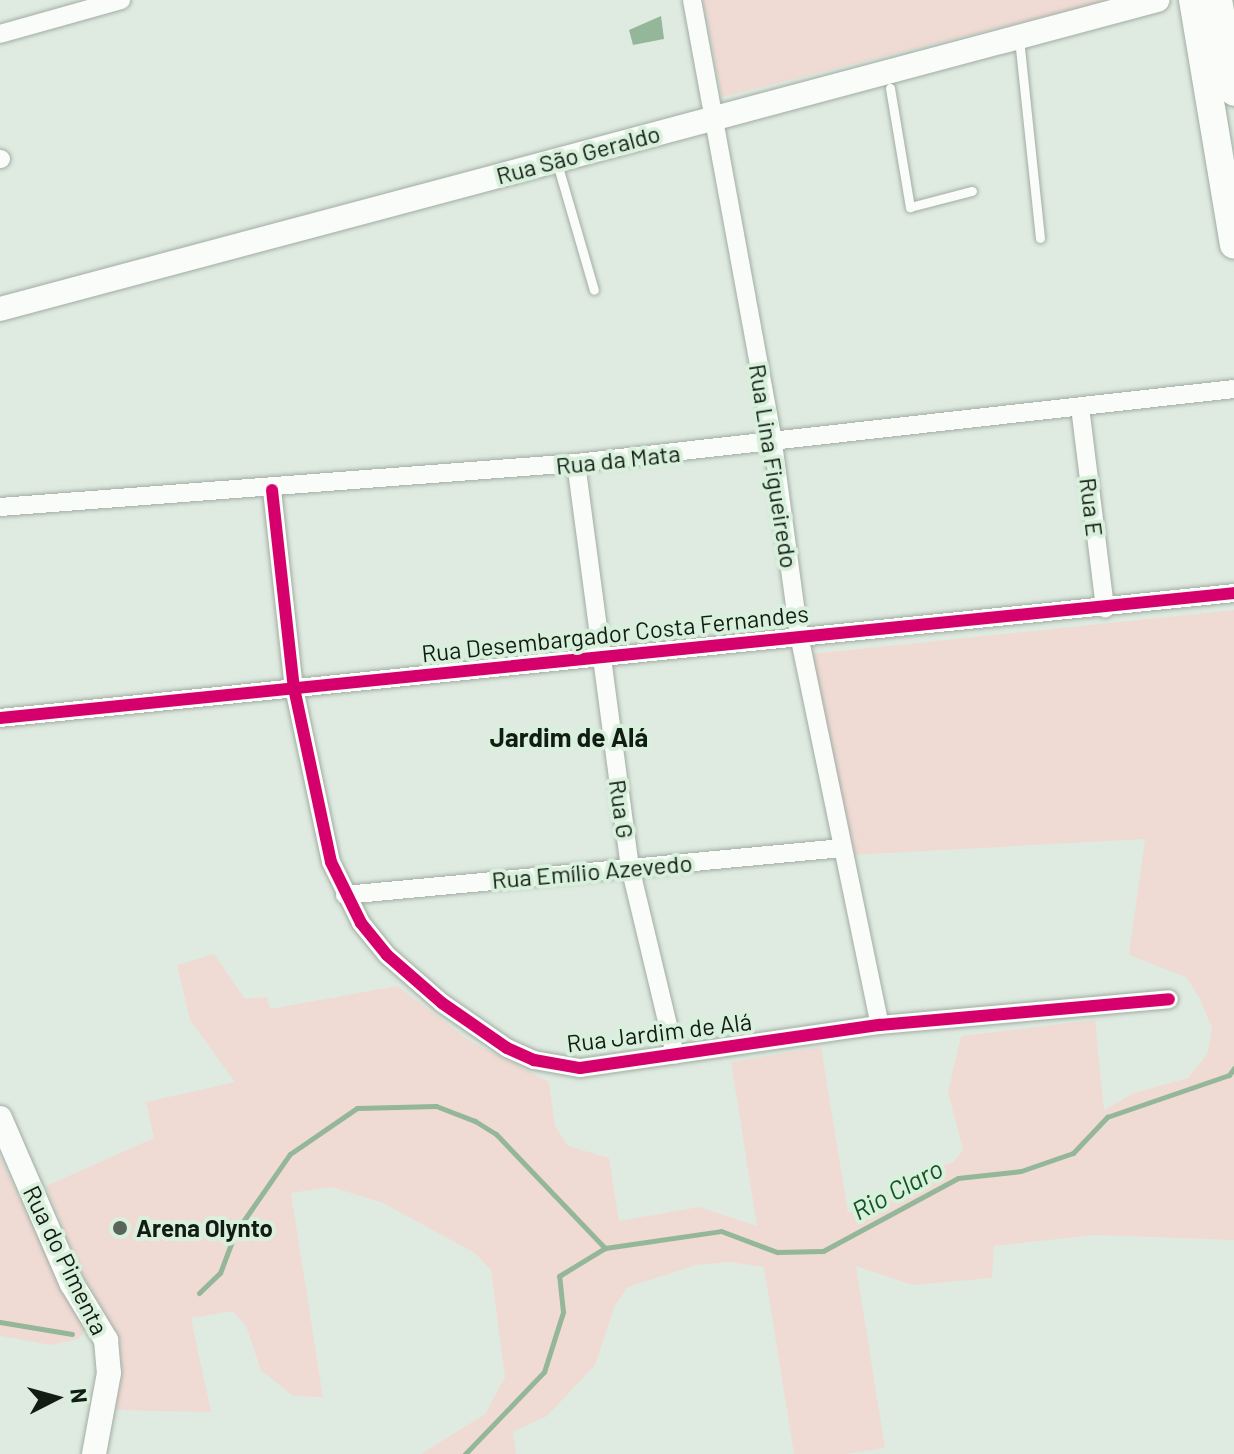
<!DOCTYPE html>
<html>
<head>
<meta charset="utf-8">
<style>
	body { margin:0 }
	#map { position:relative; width:1234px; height:1454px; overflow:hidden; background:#dfebe0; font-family:Barlow,sans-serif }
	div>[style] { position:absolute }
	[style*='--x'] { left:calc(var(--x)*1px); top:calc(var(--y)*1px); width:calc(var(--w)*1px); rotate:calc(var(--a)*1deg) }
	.green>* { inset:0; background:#efdbd4 }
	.water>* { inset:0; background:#94b699 }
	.stream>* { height:5px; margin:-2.5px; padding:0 2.5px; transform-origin:2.5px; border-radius:2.5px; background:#94b699 }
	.roads { filter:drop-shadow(0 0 2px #a2aca4) drop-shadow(0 0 2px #a2aca4) }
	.lane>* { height:9px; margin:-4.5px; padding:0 4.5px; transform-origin:4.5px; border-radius:4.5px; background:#fafcfa }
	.street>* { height:18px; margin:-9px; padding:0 9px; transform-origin:9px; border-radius:9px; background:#fafcfa }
	.secondary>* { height:24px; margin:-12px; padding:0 12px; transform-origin:12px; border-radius:12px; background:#fafcfa }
	.primary>* { height:28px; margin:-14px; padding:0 14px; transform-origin:14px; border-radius:14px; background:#fafcfa }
	.cycleway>* { height:12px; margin:-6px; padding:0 6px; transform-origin:6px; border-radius:6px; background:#d6006c }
	.dots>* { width:22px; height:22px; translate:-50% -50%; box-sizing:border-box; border:4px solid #d9f1dc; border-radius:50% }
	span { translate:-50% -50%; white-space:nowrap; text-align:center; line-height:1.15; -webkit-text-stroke:8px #d9f1dc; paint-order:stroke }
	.street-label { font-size:24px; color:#131c14 }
	.poi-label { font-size:24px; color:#131c14; font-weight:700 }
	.left { translate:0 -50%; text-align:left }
	.neighbourhood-label { font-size:26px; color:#131c14; font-weight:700 }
	.water-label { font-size:26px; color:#115524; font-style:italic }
	.north { position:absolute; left:16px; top:1358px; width:80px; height:80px; -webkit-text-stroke:6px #d9f1dc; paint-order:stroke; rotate:84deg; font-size:22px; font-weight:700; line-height:32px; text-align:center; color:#131c14 }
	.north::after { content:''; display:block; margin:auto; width:28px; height:36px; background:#131c14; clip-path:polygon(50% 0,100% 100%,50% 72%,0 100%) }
</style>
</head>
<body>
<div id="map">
	<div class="green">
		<i style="clip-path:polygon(703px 0,1110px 0,722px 97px)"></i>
		<i style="clip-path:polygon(1234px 610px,1234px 1240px,1095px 1235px,994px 1246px,992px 1278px,913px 1285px,856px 1266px,885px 1448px,846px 1454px,794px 1454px,764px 1267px,729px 1262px,696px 1265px,628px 1287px,615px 1305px,595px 1365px,547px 1416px,513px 1432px,516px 1454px,421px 1454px,485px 1414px,505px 1377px,491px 1270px,475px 1253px,383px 1203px,332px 1187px,291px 1193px,323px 1397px,293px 1396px,261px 1370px,246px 1326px,233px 1311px,191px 1318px,211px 1412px,116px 1410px,121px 1354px,117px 1335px,81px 1271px,46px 1186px,154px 1138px,146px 1102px,235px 1082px,190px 1020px,177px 965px,214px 954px,245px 999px,267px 997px,270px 1009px,397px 986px,470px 1041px,549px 1082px,555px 1126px,568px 1146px,609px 1158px,619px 1221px,699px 1207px,757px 1226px,731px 1062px,821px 1047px,848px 1213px,930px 1169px,954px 1162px,963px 1150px,948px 1092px,961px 1036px,1095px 1020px,1104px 1110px,1134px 1093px,1188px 1078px,1208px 1053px,1212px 1028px,1200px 999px,1186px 977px,1129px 955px,1145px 839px,852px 855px,811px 654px)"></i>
		<i style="clip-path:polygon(0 1157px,84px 1331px,79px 1339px,51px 1345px,0 1336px)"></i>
	</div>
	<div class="water">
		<i style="clip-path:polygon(661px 16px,664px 39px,633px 45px,629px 30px)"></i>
	</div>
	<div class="stream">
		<i style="--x:199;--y:1293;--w:29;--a:-44"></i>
		<i style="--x:220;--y:1273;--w:43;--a:-69.4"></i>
		<i style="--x:235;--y:1233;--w:96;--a:-55.2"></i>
		<i style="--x:290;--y:1154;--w:81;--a:-34.5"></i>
		<i style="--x:357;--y:1108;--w:79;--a:-1.5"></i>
		<i style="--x:436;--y:1106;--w:42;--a:21"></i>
		<i style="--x:475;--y:1121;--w:25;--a:32"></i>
		<i style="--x:496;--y:1134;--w:158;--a:46.3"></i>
		<i style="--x:0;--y:1322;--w:73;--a:9.5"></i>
		<i style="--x:465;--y:1454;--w:114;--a:-46.1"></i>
		<i style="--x:544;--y:1372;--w:63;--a:-72.4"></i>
		<i style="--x:563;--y:1312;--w:36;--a:-96"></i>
		<i style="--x:559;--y:1276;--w:54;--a:-31.3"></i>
		<i style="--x:605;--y:1248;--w:117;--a:-8.3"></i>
		<i style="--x:721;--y:1231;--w:60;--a:20.6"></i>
		<i style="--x:777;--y:1252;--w:46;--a:-1.2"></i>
		<i style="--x:823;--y:1251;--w:153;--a:-28.4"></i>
		<i style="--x:958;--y:1178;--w:63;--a:-6.3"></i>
		<i style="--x:1021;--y:1171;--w:55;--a:-19.1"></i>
		<i style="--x:1073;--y:1153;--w:50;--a:-46.6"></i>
		<i style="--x:1107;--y:1117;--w:129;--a:-19"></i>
		<i style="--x:1229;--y:1075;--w:9;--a:-54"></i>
	</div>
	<div class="roads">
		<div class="lane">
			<i style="--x:1020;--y:48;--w:191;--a:84"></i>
			<i style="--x:890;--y:88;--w:121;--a:80.5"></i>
			<i style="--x:910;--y:207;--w:64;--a:-14.5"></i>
			<i style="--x:557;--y:163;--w:132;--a:73.8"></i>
		</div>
		<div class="street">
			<i style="--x:692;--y:0;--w:450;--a:79.6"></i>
			<i style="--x:773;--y:443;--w:194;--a:82.3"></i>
			<i style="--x:799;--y:635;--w:398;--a:78.3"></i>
			<i style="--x:0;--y:34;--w:126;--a:-15.7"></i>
			<i style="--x:0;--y:159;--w:1;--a:0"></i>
			<i style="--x:1080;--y:407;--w:203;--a:82.9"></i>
			<i style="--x:576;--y:463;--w:408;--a:82.4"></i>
			<i style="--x:630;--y:867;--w:193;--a:76.5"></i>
			<i style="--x:272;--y:490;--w:199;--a:83.7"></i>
			<i style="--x:294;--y:688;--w:178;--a:78"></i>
			<i style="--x:331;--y:862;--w:68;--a:63.8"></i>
			<i style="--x:361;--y:923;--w:41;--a:50.9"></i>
			<i style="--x:387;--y:955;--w:73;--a:41.1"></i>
			<i style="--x:442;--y:1003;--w:79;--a:34.7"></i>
			<i style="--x:507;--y:1048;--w:30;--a:24"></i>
			<i style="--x:534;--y:1060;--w:47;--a:9.9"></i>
			<i style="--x:580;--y:1068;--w:303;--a:-8.2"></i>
			<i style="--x:880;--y:1025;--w:290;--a:-5.1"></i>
			<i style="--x:0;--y:507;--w:578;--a:-4.37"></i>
			<i style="--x:576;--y:463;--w:662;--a:-6.42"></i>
			<i style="--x:0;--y:718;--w:1240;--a:-5.78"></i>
			<i style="--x:345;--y:895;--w:496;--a:-5.4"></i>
		</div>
		<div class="secondary">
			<i style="--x:0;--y:309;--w:1198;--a:-14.95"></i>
			<i style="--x:0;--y:1118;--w:181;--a:66.6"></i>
			<i style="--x:72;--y:1284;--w:66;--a:58.7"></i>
			<i style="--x:106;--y:1340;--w:33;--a:85"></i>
			<i style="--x:109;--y:1373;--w:82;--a:100.5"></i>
		</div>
		<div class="primary">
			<i style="--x:1193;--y:0;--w:248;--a:80.5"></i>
			<i style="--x:1218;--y:0;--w:93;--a:80.1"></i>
		</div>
	</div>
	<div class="cycleway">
		<i style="--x:272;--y:490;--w:199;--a:83.7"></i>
		<i style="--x:294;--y:688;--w:178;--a:78"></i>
		<i style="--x:331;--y:862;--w:68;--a:63.8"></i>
		<i style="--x:361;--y:923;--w:41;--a:50.9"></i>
		<i style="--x:387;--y:955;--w:73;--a:41.1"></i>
		<i style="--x:442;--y:1003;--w:79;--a:34.7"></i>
		<i style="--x:507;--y:1048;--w:30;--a:24"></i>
		<i style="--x:534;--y:1060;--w:47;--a:9.9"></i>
		<i style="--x:580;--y:1068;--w:303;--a:-8.2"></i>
		<i style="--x:880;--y:1025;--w:290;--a:-5.1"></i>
		<i style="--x:0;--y:718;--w:1240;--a:-5.78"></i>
	</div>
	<div class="dots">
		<i style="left:120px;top:1228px;background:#5a645b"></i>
	</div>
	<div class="street-label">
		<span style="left:578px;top:154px;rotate:-15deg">Rua São Geraldo</span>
		<span style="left:618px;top:459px;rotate:-6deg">Rua da Mata</span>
		<span style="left:774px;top:466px;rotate:81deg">Rua Lina Figueiredo</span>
		<span style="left:1092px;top:507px;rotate:83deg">Rua E</span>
		<span style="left:615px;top:633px;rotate:-6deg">Rua Desembargador Costa Fernandes</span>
		<span style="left:622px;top:809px;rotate:82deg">Rua G</span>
		<span style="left:592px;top:871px;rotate:-5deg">Rua Emílio Azevedo</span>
		<span style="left:659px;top:1032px;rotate:-7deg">Rua Jardim de Alá</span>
		<span style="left:66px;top:1260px;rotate:64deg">Rua do Pimenta</span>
	</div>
	<div class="poi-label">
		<span class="left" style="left:136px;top:1228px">Arena Olynto</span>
	</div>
	<div class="neighbourhood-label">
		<span style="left:569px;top:737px">Jardim de Alá</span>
	</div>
	<div class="water-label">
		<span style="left:897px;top:1189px;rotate:-28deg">Rio Claro</span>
	</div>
	<div class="north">N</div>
</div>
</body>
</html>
